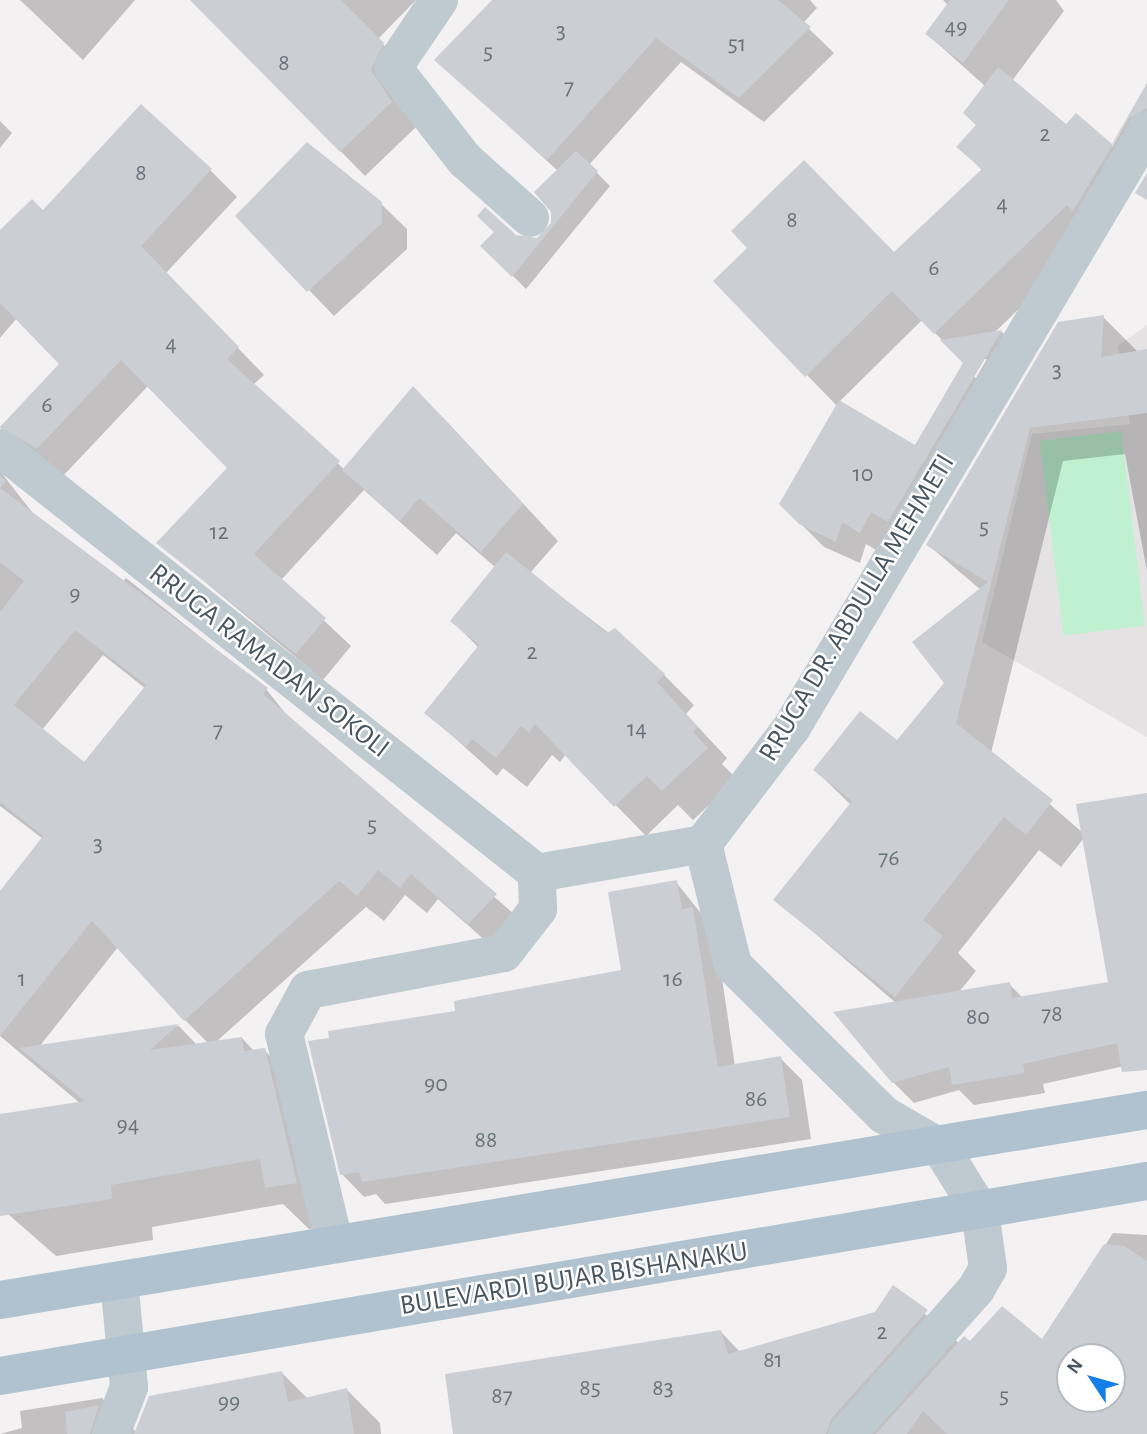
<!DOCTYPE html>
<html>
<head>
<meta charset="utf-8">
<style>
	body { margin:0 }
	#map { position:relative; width:1147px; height:1434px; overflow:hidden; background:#f3f1f1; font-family:"Alegreya Sans",sans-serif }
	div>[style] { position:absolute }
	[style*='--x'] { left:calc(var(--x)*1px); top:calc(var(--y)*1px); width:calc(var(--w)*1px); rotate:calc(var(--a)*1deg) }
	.education>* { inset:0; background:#e4e2e3 }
	.green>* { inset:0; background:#bff1d0; transform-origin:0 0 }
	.shadow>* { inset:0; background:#0003 }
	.building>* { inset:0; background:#cbced3 }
	.minor>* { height:38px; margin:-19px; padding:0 19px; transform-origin:19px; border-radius:19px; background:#bec9d0 }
	.major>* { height:38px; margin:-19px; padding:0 19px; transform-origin:19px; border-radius:19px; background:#b0c2d0 }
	span { translate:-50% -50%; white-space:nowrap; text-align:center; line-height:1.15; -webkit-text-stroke:5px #fff; paint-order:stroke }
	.number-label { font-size:24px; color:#69737c }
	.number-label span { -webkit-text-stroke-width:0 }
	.street-label { font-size:28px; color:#48555f }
	.north { position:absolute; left:1056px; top:1343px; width:70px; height:70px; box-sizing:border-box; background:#fff; border:2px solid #b6bbbf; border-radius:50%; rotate:306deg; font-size:19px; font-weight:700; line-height:28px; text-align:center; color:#48555f }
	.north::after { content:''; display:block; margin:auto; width:24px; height:32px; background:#167ee8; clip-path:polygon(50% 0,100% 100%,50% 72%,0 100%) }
</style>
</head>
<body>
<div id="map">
	<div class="education">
		<i style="clip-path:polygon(1147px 325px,1147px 737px,982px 642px,1032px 434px,1130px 424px,1118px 346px)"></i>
	</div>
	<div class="green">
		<i style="left:1121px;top:431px;width:196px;height:82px;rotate:83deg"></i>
	</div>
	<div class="shadow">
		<i style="clip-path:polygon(20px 0,135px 0,83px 60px)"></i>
		<i style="clip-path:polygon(217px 0,416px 0,378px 39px,407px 69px,415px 128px,365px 176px,204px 12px)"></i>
		<i style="clip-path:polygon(495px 0,810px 0,817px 8px,803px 23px,834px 53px,764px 122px,681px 62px,589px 165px,610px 186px,526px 289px,483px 246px,496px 232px,538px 240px,553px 224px,558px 171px,437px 60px)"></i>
		<i style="clip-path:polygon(evenodd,943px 0,1056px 0,1064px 11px,1012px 81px,1067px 126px,1076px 115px,1112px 147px,1147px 86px,1147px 166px,1097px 233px,994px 333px,1002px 332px,1024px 355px,883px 554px,866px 544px,860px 563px,824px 547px,781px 504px,838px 407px,716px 281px,894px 254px,983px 171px,959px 147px,978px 126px,986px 87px,927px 34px,948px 5px,943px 0,922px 320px,965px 363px,915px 447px,839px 402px,922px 320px,943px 0,983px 359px,987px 359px,976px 378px,973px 376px,983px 359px)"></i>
		<i style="clip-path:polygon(0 121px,12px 133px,0 148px)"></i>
		<i style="clip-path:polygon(210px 170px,237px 197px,166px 273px,264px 375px,253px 385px,345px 470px,414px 388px,449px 424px,558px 541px,530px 573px,664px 675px,694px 705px,686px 714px,727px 758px,722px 764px,737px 779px,693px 820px,678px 805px,646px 836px,566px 754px,560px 762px,552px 755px,527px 787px,503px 768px,497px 776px,427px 713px,479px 648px,452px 621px,496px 568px,456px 533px,437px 555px,364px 490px,281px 580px,351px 646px,323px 680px,158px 543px,229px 468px,148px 386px,64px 475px,26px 453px,0 427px,61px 364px,17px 318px,0 338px,0 233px,43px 213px)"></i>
		<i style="clip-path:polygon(380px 203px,407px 229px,407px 249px,334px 316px,309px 290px)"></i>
		<i style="clip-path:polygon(evenodd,1103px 317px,1138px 352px,1147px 351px,1147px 571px,1125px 454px,1063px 461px,991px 753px,1083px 833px,1147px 794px,1147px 1061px,1043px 1084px,1045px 1093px,974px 1105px,959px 1090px,914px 1103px,893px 1082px,896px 1003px,776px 900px,851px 805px,815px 770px,897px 743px,946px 683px,981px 590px,928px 545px,1103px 317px,1084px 838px,1110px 983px,1023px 998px,1009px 984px,959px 992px,976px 971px,958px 953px,1039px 850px,1061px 867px,1084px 838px)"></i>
		<i style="clip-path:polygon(evenodd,0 471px,39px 521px,120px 584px,126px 578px,266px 689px,290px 719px,522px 921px,495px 949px,438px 899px,427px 913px,405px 895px,384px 921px,366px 907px,216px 1042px,242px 1038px,254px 1051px,264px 1050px,306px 1092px,338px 1224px,309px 1229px,283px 1204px,152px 1227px,153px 1240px,56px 1256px,0 1207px,0 1116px,81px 1104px,0 1036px,0 893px,43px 839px,0 806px,0 471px,103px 655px,146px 689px,84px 764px,42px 730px,103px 655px,0 471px,118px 947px,185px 1020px,208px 1043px,197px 1045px,179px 1026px,39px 1047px,118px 947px)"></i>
		<i style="clip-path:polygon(676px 882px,715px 931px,735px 1066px,780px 1058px,802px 1080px,811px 1139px,385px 1204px,376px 1194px,364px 1197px,342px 1174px,457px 1013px,623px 971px)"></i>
		<i style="clip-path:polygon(evenodd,1113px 1233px,1147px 1235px,1147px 1434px,455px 1434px,721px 1332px,741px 1353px,876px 1314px,893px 1287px,959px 1343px,1043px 1342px,1113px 1233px,1070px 1357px,1112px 1357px,1112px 1399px,1070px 1399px,1070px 1357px)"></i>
		<i style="clip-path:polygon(282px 1373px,308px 1399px,347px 1390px,380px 1423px,381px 1434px,0 1434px,22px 1428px,20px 1411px,102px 1398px,137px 1433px)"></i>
	</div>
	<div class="building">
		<i style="clip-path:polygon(190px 0,341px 0,384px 43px,371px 70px,392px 102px,340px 152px)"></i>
		<i style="clip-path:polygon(492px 0,778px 0,811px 27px,739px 98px,656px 38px,547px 160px,434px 60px)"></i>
		<i style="clip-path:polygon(950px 0,1009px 0,963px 63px,925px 34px)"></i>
		<i style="clip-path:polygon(998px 67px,1066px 124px,1076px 113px,1112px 144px,1147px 83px,1147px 108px,1128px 119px,1073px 211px,1067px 205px,934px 334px,892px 291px,805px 377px,713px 281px,747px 248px,731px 231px,804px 160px,894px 252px,982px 169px,956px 147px,976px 125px,963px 113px)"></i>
		<i style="clip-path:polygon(141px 104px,212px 169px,141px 246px,239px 347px,227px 359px,340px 461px,254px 554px,326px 618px,296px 654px,156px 543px,227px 468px,121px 360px,37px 449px,0 427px,59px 364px,0 303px,0 230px,32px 199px,43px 210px)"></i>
		<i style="clip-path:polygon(307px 142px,382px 202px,382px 223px,307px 292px,235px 216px)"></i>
		<i style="clip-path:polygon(576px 151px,598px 171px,512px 277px,480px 246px,494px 232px,477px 216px,485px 207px,516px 235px,537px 238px,551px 223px,551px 212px,534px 192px)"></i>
		<i style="clip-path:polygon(1147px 173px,1147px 200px,1135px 193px)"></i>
		<i style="clip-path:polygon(1104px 315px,1101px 357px,1147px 349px,1147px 413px,1030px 428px,956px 723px,1053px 800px,1026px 835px,1004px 817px,923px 920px,943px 936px,895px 997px,773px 900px,852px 801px,813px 770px,860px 711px,897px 740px,944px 683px,912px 642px,988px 582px,926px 545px,1058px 322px)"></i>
		<i style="clip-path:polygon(1002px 330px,888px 522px,871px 512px,860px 533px,842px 522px,836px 542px,799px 524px,779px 504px,839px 400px,915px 445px,963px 363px,940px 340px)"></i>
		<i style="clip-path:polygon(413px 386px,523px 504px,481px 552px,419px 498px,400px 521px,342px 470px)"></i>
		<i style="clip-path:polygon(evenodd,0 476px,6px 481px,0 488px,268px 688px,263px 694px,497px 894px,468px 924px,411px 874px,400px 888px,378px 870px,357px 896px,339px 881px,184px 1021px,92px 921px,0 1036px,0 891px,43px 836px,0 802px,0 612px,24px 581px,0 562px,0 476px,75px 630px,146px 685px,84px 762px,14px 705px,75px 630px)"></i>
		<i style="clip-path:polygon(506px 552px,607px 633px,615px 628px,665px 674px,657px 682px,698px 727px,693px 732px,708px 748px,662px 791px,647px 776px,614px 807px,535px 724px,529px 733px,521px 726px,496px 758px,472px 739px,466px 747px,424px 713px,479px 645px,450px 621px)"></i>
		<i style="clip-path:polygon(1147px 793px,1147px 1070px,1122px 1072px,1117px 1043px,1023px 1064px,1025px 1073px,952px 1085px,949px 1067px,892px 1083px,833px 1012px,1010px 982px,1012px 998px,1108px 982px,1076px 804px)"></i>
		<i style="clip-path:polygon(677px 880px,682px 909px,693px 907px,718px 1067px,781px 1056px,790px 1117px,362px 1182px,359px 1172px,340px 1175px,308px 1041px,329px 1038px,328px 1031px,455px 1011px,454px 1001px,621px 970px,608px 892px)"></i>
		<i style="clip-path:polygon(179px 1024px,150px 1050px,242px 1037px,244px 1051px,265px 1048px,297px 1183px,265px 1188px,260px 1159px,111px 1185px,112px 1199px,0 1216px,0 1114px,85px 1101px,19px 1048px)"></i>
		<i style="clip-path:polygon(evenodd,1104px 1244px,1124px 1246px,1147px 1261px,1147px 1434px,947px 1434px,923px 1411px,907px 1434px,876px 1434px,964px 1336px,970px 1341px,1002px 1306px,1042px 1339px,1104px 1244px,1070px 1357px,1112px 1357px,1112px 1399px,1070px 1399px,1070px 1357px)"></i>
		<i style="clip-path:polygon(893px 1285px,928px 1310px,831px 1419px,826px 1434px,453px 1434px,445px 1374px,721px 1330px,728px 1354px,875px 1312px)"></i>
		<i style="clip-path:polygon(282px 1371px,288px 1402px,347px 1388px,354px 1434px,134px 1434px,149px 1396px)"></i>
		<i style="clip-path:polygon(99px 1405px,90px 1434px,67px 1434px,65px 1412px)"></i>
	</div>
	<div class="minor">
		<i style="--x:439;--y:0;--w:82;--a:124.1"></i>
		<i style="--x:393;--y:68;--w:117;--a:52"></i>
		<i style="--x:465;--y:160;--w:87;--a:41.7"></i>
		<i style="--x:0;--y:448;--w:685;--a:38.36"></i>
		<i style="--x:537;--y:873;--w:169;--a:-9.9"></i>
		<i style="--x:334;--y:1242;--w:214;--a:-103.5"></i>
		<i style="--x:284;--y:1034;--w:50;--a:-61.4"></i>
		<i style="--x:308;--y:990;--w:199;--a:-10.7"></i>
		<i style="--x:504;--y:953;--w:56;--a:-52.3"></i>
		<i style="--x:538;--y:909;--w:36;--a:-92"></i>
		<i style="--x:111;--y:1434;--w:50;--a:-69"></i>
		<i style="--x:129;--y:1387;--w:107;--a:-95.3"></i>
		<i style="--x:847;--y:1434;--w:194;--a:-48.3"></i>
		<i style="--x:976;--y:1289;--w:24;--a:-60"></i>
		<i style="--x:988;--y:1268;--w:58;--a:-98"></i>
		<i style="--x:980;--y:1211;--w:74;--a:-121.8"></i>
		<i style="--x:941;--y:1148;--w:66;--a:-149.9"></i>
		<i style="--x:884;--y:1115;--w:213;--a:-135.2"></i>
		<i style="--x:733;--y:965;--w:125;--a:-103.9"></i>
		<i style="--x:703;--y:844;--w:147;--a:-52.7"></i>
		<i style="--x:792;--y:727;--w:695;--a:-59.26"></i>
	</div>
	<div class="major">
		<i style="--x:0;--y:1300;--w:1163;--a:-9.41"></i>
		<i style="--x:0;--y:1376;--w:1163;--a:-9.65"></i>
	</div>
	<div class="number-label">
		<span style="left:956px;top:28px">49</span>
		<span style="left:561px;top:32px">3</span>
		<span style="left:737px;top:45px">51</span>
		<span style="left:488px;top:53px">5</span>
		<span style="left:284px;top:64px">8</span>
		<span style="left:569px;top:88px">7</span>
		<span style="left:1045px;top:135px">2</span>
		<span style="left:141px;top:174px">8</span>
		<span style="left:1002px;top:205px">4</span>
		<span style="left:792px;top:221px">8</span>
		<span style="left:934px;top:269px">6</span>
		<span style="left:171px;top:345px">4</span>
		<span style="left:1057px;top:371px">3</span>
		<span style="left:47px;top:406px">6</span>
		<span style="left:863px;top:475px">10</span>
		<span style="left:984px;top:528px">5</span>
		<span style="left:219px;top:533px">12</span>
		<span style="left:75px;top:595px">9</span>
		<span style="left:532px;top:653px">2</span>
		<span style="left:637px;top:730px">14</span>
		<span style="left:218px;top:731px">7</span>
		<span style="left:372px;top:826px">5</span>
		<span style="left:98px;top:845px">3</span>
		<span style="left:889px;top:859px">76</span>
		<span style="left:22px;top:980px">1</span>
		<span style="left:673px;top:980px">16</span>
		<span style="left:1052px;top:1015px">78</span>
		<span style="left:978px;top:1018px">80</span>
		<span style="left:436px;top:1085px">90</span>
		<span style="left:756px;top:1100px">86</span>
		<span style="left:128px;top:1126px">94</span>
		<span style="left:486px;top:1141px">88</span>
		<span style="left:882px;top:1333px">2</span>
		<span style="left:773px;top:1361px">81</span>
		<span style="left:590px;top:1389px">85</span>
		<span style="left:663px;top:1389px">83</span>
		<span style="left:502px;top:1397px">87</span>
		<span style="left:1004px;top:1397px">5</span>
		<span style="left:229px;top:1403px">99</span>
	</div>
	<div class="street-label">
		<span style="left:857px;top:608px;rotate:-59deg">RRUGA DR. ABDULLA MEHMETI</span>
		<span style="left:269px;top:661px;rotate:38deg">RRUGA RAMADAN SOKOLI</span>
		<span style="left:574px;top:1279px;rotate:-9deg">BULEVARDI BUJAR BISHANAKU</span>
	</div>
	<div class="north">N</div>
</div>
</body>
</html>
